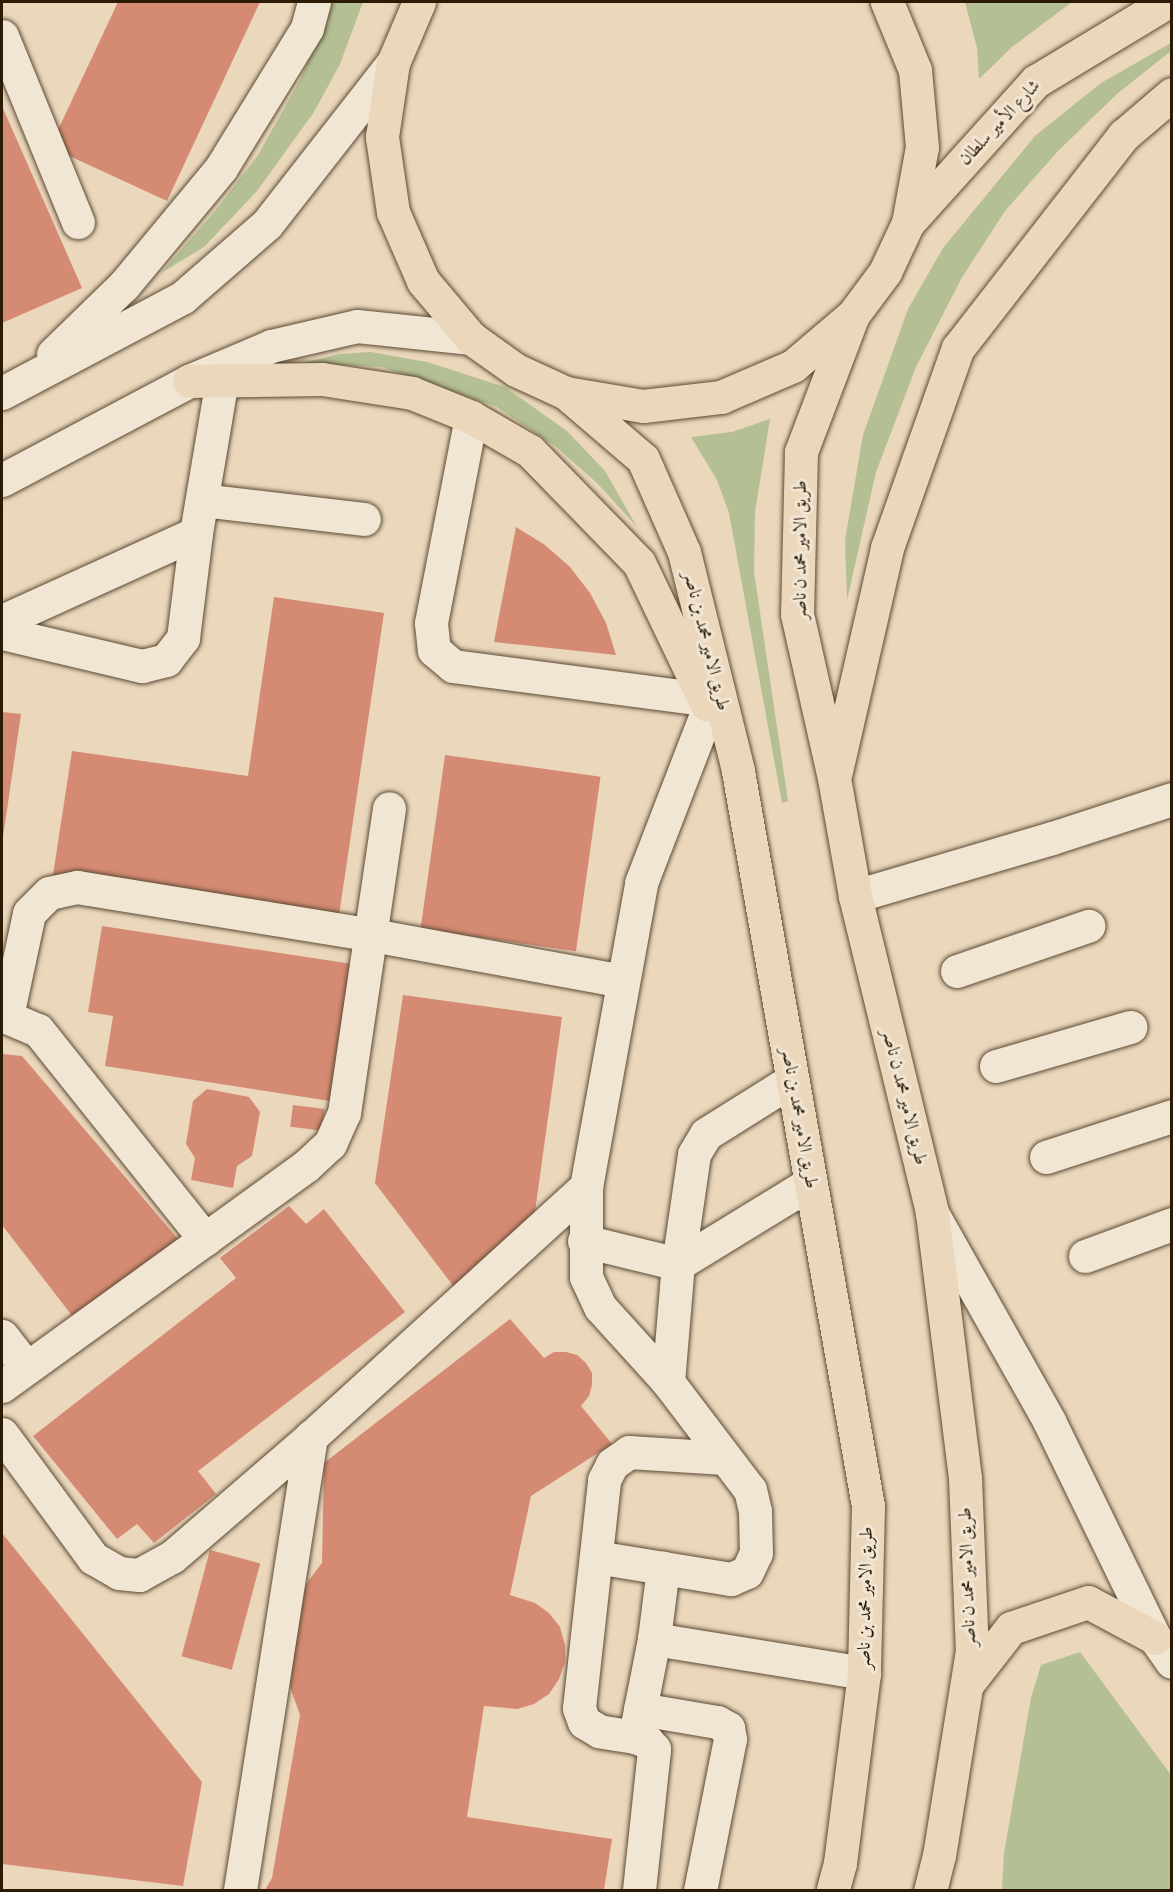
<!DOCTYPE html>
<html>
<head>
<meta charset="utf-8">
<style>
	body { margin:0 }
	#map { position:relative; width:1173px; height:1892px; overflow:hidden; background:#ead7bc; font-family:"IM FELL French Canon",Amiri,serif }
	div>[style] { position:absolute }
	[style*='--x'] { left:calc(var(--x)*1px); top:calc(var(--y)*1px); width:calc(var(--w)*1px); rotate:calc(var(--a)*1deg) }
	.green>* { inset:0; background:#b4bf93 }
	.building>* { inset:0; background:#d58a73; transform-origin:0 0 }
	.roads { filter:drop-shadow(0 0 2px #5b4a33) drop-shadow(0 0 2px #5b4a33) }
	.minor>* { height:33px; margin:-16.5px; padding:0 16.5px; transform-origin:16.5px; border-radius:16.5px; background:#f1e5d3 }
	.major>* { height:33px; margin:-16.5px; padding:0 16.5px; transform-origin:16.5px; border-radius:16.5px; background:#ead7bc }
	span { translate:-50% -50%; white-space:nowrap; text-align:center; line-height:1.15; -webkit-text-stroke:6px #f1e5d3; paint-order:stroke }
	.street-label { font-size:18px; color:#2b1b05 }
	.frame { position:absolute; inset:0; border:3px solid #2b1b05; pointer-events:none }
</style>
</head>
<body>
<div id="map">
	<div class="green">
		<i style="clip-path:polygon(333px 2px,363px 2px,340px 64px,314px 112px,257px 191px,204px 247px,161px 273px,216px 210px,258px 155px,300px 80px)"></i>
		<i style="clip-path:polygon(965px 2px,1072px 2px,1012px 47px,979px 79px,977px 48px)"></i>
		<i style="clip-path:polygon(1171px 43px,1171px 51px,1118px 93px,1058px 151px,1005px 211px,961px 279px,916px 367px,876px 472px,847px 600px,845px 540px,863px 435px,908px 309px,943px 248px,1035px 136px,1101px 83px)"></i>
		<i style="clip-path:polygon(371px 352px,427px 362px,505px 387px,567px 431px,605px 471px,637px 527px,597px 483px,555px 446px,497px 407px,382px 367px,303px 363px,339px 354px)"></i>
		<i style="clip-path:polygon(770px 419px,755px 512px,754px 572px,788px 801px,782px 803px,729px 513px,717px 480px,691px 437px,732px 432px)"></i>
		<i style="clip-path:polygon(1080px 1652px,1171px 1775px,1171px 1890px,1002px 1890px,1004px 1853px,1031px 1698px,1041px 1665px)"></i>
	</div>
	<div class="building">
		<i style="clip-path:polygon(118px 2px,260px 2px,167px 201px,50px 147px)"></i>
		<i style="clip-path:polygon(2px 106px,82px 288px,2px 323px)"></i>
		<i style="clip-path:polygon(516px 527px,545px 545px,570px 567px,590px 593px,606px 623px,616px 655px,494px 642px)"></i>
		<i style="clip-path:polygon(274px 597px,384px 613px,339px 915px,53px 875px,72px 751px,248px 776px)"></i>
		<i style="clip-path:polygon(2px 712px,21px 714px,3px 837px,2px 837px)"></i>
		<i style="left:445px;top:755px;width:157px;height:176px;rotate:8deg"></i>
		<i style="clip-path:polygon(102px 926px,352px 964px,330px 1101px,105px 1066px,113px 1016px,88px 1012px)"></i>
		<i style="clip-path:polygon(403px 995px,562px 1017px,533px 1226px,454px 1287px,375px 1183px)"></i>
		<i style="clip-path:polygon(2px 1054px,22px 1056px,184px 1246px,80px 1326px,2px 1225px)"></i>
		<i style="clip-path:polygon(207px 1089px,249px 1097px,260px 1112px,252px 1156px,237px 1166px,233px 1188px,191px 1180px,195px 1158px,186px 1144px,193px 1101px)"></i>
		<i style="left:293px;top:1105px;width:32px;height:22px;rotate:7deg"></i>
		<i style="clip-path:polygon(289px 1206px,306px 1224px,324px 1209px,405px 1312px,198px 1471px,216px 1494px,154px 1543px,137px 1524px,117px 1539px,33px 1436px,236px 1278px,220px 1258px)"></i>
		<i style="clip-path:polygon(510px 1319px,544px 1358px,554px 1352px,566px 1352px,577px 1355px,586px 1363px,592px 1373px,592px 1385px,589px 1396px,581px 1406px,612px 1444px,531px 1496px,510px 1595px,535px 1603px,549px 1613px,560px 1627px,565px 1645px,565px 1662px,559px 1679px,549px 1694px,534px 1704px,517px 1709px,484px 1706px,467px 1817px,612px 1839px,604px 1890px,265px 1890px,272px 1878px,300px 1715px,289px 1684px,296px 1602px,309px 1580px,322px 1563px,324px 1463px)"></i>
		<i style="clip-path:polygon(2px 1533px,202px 1782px,183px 1886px,2px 1864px)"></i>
		<i style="left:210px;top:1550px;width:52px;height:110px;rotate:15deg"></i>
	</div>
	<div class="roads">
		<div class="minor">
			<i style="--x:2;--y:36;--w:201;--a:67.8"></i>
			<i style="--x:53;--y:354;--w:99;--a:-44.2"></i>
			<i style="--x:124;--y:285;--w:152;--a:-50.3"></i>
			<i style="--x:221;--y:168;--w:164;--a:-58.4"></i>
			<i style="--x:307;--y:28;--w:27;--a:-75"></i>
			<i style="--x:2;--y:393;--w:205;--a:-27.9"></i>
			<i style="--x:183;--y:297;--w:111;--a:-41"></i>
			<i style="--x:267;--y:224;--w:204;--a:-52"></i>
			<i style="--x:471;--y:417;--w:210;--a:101"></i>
			<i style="--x:431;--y:623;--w:27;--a:84"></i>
			<i style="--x:434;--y:650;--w:25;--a:40"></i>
			<i style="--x:453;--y:666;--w:252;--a:7.5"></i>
			<i style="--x:2;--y:480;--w:212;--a:-27.9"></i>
			<i style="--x:189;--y:381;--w:89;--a:-23.1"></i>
			<i style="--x:271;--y:346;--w:88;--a:-13.1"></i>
			<i style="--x:357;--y:326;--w:115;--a:6"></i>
			<i style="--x:202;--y:500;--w:163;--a:6.7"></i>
			<i style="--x:2;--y:621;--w:213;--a:-24.4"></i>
			<i style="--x:2;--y:633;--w:144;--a:13.3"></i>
			<i style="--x:142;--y:666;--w:25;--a:-14"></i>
			<i style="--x:166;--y:660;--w:28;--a:-52"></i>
			<i style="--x:183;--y:638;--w:106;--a:-82.9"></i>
			<i style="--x:196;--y:533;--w:155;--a:-80.4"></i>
			<i style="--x:855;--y:896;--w:205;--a:-16.4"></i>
			<i style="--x:1052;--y:838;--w:126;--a:-18"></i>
			<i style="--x:957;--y:971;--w:139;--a:-19"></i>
			<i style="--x:2;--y:1015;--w:39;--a:23"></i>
			<i style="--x:38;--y:1030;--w:268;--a:51.4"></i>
			<i style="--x:7;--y:1016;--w:105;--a:-77.9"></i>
			<i style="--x:29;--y:913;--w:28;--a:-45"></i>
			<i style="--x:49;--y:893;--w:29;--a:-12"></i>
			<i style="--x:77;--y:887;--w:299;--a:9.2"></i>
			<i style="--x:372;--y:935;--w:254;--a:10.4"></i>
			<i style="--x:996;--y:1066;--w:140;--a:-16.2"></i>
			<i style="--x:1046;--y:1157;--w:133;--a:-18"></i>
			<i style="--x:932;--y:1213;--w:239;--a:60.6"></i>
			<i style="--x:1049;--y:1421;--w:242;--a:64"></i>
			<i style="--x:1155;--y:1638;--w:29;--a:55"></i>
			<i style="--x:584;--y:1241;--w:97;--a:13.7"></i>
			<i style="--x:678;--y:1264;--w:111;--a:-81.7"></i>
			<i style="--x:694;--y:1154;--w:23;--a:-59"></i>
			<i style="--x:706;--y:1134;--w:102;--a:-32.1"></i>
			<i style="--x:1085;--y:1256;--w:93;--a:-20.2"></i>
			<i style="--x:2;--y:1336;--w:39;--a:52"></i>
			<i style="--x:668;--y:1382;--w:101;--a:-132.2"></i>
			<i style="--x:600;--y:1307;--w:33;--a:-115"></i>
			<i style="--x:586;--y:1277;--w:90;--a:-90"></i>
			<i style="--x:586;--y:1187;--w:309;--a:-79.7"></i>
			<i style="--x:641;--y:883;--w:186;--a:-68.9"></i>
			<i style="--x:2;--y:1386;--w:375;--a:-35.9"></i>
			<i style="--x:306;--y:1166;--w:33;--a:-43"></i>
			<i style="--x:330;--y:1144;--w:34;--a:-66"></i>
			<i style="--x:344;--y:1113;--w:308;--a:-81.6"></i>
			<i style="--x:2;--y:1434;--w:154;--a:53.7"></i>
			<i style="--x:93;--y:1558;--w:30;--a:30"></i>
			<i style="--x:119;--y:1573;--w:20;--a:6"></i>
			<i style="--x:139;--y:1575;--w:38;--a:-29"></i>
			<i style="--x:172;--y:1557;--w:184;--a:-40.8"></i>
			<i style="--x:311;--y:1437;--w:372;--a:-42.3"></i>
			<i style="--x:596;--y:1557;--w:137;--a:9.3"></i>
			<i style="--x:731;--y:1579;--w:17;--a:-24"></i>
			<i style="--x:747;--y:1572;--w:21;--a:-65"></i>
			<i style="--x:756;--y:1553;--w:42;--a:-91.4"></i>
			<i style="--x:755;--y:1511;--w:22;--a:-103"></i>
			<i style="--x:750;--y:1490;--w:136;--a:-127.2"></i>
			<i style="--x:668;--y:1382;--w:118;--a:-85.2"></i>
			<i style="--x:678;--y:1264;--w:155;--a:-31.5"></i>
			<i style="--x:654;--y:1639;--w:213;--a:9.2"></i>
			<i style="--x:640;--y:1709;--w:78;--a:9.6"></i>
			<i style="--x:717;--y:1722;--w:13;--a:29"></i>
			<i style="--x:728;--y:1728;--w:11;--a:80"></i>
			<i style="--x:730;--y:1739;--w:154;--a:101.2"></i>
			<i style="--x:636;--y:1730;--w:93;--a:-78.8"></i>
			<i style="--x:654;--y:1639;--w:72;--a:-82.8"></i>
			<i style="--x:240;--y:1890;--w:459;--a:-81.1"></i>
			<i style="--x:639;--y:1890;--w:142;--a:-83.9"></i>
			<i style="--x:654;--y:1749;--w:9;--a:-131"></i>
			<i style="--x:648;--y:1742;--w:14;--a:-159"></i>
			<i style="--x:635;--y:1737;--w:36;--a:-171"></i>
			<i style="--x:599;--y:1731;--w:17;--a:-149"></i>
			<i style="--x:584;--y:1722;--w:15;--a:-110"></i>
			<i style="--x:579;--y:1708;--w:229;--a:-83.7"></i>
			<i style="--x:604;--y:1480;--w:18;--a:-63"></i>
			<i style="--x:612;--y:1464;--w:21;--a:-35"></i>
			<i style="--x:629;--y:1452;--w:95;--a:3.6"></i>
		</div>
		<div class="major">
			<i style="--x:419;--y:2;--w:66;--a:113.1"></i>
			<i style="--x:393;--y:63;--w:75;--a:98.5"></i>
			<i style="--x:382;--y:137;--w:76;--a:81.7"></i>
			<i style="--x:393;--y:212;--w:75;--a:66.5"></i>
			<i style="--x:423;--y:281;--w:75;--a:49.9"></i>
			<i style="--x:471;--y:338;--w:55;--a:35.4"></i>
			<i style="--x:516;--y:370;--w:55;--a:24.7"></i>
			<i style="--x:566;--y:393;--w:78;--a:9.6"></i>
			<i style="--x:643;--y:406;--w:79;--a:-6.6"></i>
			<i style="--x:721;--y:397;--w:78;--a:-23.3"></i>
			<i style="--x:793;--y:366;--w:79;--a:-40.4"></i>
			<i style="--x:853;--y:315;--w:54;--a:-53.3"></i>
			<i style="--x:885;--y:272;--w:54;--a:-64.9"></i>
			<i style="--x:908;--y:223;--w:77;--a:-79.6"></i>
			<i style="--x:922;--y:147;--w:77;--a:-95.2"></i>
			<i style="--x:915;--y:70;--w:74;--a:-112.4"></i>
			<i style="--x:908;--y:223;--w:191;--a:-48"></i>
			<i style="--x:1036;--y:81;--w:153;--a:-31.1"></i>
			<i style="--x:853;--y:315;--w:147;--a:110.8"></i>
			<i style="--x:801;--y:452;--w:162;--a:91.4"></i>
			<i style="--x:797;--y:614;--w:168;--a:77.3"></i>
			<i style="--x:834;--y:778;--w:120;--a:79.9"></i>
			<i style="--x:855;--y:896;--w:326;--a:76.3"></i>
			<i style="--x:932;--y:1213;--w:267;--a:82.9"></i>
			<i style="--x:965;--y:1478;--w:172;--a:87.7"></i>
			<i style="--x:972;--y:1650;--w:208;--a:99.1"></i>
			<i style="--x:939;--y:1855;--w:36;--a:104"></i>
			<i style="--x:189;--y:381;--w:133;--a:-0.9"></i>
			<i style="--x:322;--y:379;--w:91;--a:8.8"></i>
			<i style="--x:412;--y:393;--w:64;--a:22.1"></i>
			<i style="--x:471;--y:417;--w:68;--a:30"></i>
			<i style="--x:530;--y:451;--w:156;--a:45.8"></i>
			<i style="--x:639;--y:563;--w:157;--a:64.4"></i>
			<i style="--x:566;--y:393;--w:101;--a:40.6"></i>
			<i style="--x:643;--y:459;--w:102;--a:66.2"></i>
			<i style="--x:684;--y:552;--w:226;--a:76.1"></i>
			<i style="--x:738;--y:771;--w:746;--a:79.97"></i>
			<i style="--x:868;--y:1506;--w:167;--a:91.4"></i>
			<i style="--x:864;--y:1673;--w:192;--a:97.2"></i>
			<i style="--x:840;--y:1863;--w:28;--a:105"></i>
			<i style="--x:836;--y:771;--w:229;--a:-77.1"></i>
			<i style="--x:887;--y:548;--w:212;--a:-70.5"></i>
			<i style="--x:958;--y:348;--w:270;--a:-52.1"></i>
			<i style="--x:1124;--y:135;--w:63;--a:-40.5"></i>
			<i style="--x:968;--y:1683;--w:70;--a:-52"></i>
			<i style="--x:1011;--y:1628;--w:81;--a:-18.7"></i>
			<i style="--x:1088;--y:1602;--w:76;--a:28.2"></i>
		</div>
	</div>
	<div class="street-label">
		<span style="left:1000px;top:123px;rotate:-47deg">شارع الأمير سلطان</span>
		<span style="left:801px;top:550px;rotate:-90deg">طريق الامير محمد ن ناصر</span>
		<span style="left:706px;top:641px;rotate:76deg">طريق الامير محمد بن ناصر</span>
		<span style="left:904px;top:1097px;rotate:76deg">طريق الامير محمد ن ناصر</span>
		<span style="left:799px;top:1118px;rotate:80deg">طريق الامير محمد بن ناصر</span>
		<span style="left:968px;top:1577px;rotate:-92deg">طريق الامير محمد ن ناصر</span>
		<span style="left:866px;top:1598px;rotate:-89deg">طريق الامير محمد بن ناصر</span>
	</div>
	<div class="frame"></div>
</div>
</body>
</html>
